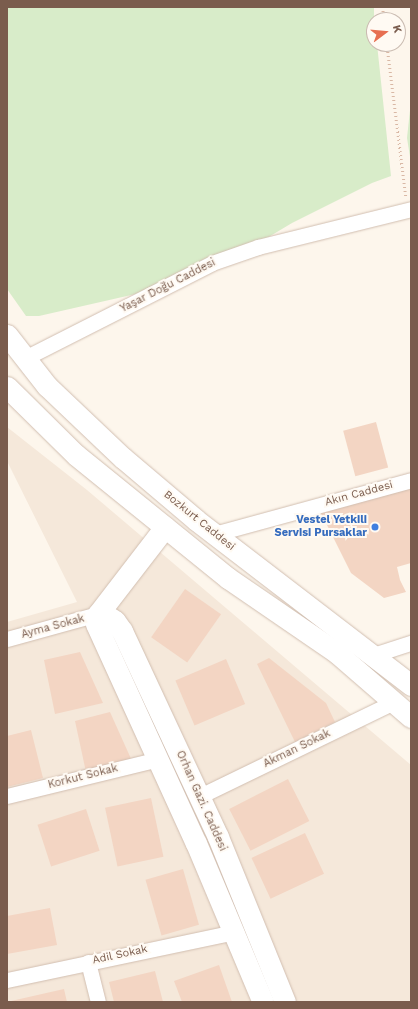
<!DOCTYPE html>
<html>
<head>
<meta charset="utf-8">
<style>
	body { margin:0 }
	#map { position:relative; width:418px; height:1009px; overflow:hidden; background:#fdf6ec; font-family:"Work Sans",sans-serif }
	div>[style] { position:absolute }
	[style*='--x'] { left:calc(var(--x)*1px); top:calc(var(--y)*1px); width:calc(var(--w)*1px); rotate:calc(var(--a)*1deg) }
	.residential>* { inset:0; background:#f5e8da }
	.green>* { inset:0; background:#d8ecc9 }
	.building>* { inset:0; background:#f3d5c3; transform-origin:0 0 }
	.path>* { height:2.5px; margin-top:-1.25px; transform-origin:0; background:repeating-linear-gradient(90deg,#d9b8a5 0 1px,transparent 0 4px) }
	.roads { filter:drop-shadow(0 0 1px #d1beb0) drop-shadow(0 0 1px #d1beb0) }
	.street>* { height:15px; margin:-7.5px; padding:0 7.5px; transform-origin:7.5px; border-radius:7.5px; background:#fff }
	.secondary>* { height:21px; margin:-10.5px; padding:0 10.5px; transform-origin:10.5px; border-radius:10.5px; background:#fff }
	.dots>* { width:11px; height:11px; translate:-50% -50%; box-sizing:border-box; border:2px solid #fffaf3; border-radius:50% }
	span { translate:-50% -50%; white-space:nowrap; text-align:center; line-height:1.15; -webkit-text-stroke:4px #fffaf3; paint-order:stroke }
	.street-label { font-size:11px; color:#7a5c4d }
	.shop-label { font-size:11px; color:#366cbe; font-weight:700 }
	.right { translate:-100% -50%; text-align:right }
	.frame { position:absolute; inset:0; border:8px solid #7a5c4d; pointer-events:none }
	.north { position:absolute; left:366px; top:12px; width:40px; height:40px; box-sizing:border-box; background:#fffaf3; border:1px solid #cabbb1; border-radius:50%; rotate:74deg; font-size:11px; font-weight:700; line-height:16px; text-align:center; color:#7a5c4d }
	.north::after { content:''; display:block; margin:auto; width:14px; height:18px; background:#e76f51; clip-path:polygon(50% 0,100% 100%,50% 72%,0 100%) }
</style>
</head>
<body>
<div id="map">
	<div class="residential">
		<i style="clip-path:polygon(7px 427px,87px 490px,411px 765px,411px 1002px,7px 1002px,7px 622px,77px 602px,7px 461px)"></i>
	</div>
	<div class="green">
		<i style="clip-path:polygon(7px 7px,374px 7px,374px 44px,377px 44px,391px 176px,372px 183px,292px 223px,227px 262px,140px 293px,39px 316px,26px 316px,7px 289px)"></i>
		<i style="clip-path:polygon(411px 101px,411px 163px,407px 138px)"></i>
	</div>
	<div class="building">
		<i style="left:376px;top:422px;width:47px;height:34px;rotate:75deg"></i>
		<i style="clip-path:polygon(411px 484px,411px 563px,397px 567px,400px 580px,406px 592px,384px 598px,351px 573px,320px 511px)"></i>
		<i style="left:185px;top:589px;width:44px;height:59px;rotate:35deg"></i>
		<i style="clip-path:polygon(80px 652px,103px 703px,55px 714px,44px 660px)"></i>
		<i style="clip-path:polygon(269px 658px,326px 703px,335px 722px,295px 742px,257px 664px)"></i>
		<i style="left:226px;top:659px;width:49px;height:55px;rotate:67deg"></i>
		<i style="clip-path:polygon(110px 712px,132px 761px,86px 772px,75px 721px)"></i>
		<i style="clip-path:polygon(31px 730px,43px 778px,7px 787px,7px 736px)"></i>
		<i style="left:288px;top:779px;width:47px;height:66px;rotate:63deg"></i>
		<i style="left:151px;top:798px;width:60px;height:47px;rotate:78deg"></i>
		<i style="left:86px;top:809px;width:44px;height:51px;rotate:72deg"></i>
		<i style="left:305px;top:833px;width:45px;height:59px;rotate:65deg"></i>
		<i style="left:183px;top:869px;width:58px;height:39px;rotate:74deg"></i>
		<i style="clip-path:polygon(50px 908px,57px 945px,7px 954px,7px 916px)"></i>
		<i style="clip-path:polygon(219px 965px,232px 1002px,182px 1002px,174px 981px)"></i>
		<i style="clip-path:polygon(155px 971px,163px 1002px,114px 1002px,109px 982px)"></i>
		<i style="clip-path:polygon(64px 989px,67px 1002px,11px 1002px,11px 1001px)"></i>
	</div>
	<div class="path">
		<i style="--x:383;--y:7;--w:13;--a:86"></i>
		<i style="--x:387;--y:44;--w:153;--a:82.9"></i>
	</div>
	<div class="roads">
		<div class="street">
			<i style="--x:25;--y:358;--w:210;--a:-26.9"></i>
			<i style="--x:212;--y:263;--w:49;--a:-19.2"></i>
			<i style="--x:258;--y:247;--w:158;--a:-13.9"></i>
			<i style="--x:214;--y:534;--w:204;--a:-15.3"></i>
			<i style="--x:7;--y:639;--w:94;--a:-15.4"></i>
			<i style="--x:373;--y:655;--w:40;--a:-18"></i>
			<i style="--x:7;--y:796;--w:156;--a:-13.7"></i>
			<i style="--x:200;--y:796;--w:216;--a:-25.9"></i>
			<i style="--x:88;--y:962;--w:41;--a:76"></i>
			<i style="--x:7;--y:980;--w:232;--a:-11.9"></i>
		</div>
		<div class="secondary">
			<i style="--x:7;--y:335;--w:65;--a:51.9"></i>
			<i style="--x:47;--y:386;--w:105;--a:43.5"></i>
			<i style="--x:123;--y:458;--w:96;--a:40.3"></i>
			<i style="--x:196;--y:520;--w:271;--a:37.5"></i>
			<i style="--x:7;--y:387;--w:97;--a:44.6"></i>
			<i style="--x:76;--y:455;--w:196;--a:39"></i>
			<i style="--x:228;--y:578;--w:132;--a:34.5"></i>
			<i style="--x:337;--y:653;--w:98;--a:40.9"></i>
			<i style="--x:165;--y:527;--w:110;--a:127.6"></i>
			<i style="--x:98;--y:614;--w:10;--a:101"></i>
			<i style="--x:96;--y:624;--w:241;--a:65.5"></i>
			<i style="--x:196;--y:843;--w:173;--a:67.2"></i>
			<i style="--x:98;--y:614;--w:9;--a:13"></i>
			<i style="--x:107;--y:616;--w:9;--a:32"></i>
			<i style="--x:115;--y:621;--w:12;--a:55"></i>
			<i style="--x:122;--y:631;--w:227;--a:65"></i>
			<i style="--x:218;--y:837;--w:178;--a:67.9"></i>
		</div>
	</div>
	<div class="dots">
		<i style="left:375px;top:527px;background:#3f7fe0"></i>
	</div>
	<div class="street-label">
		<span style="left:168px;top:286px;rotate:-27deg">Yaşar Doğu Caddesi</span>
		<span style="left:359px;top:494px;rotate:-15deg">Akın Caddesi</span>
		<span style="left:199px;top:521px;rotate:39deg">Bozkurt Caddesi</span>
		<span style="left:53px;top:627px;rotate:-15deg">Ayma Sokak</span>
		<span style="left:297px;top:749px;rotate:-26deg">Akman Sokak</span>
		<span style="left:83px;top:777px;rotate:-14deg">Korkut Sokak</span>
		<span style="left:201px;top:801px;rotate:66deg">Orhan Gazi. Caddesi</span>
		<span style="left:120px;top:955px;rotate:-12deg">Adil Sokak</span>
	</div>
	<div class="shop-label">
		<span class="right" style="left:367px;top:527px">Vestel Yetkili<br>Servisi Pursaklar</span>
	</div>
	<div class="frame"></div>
	<div class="north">K</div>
</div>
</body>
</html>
